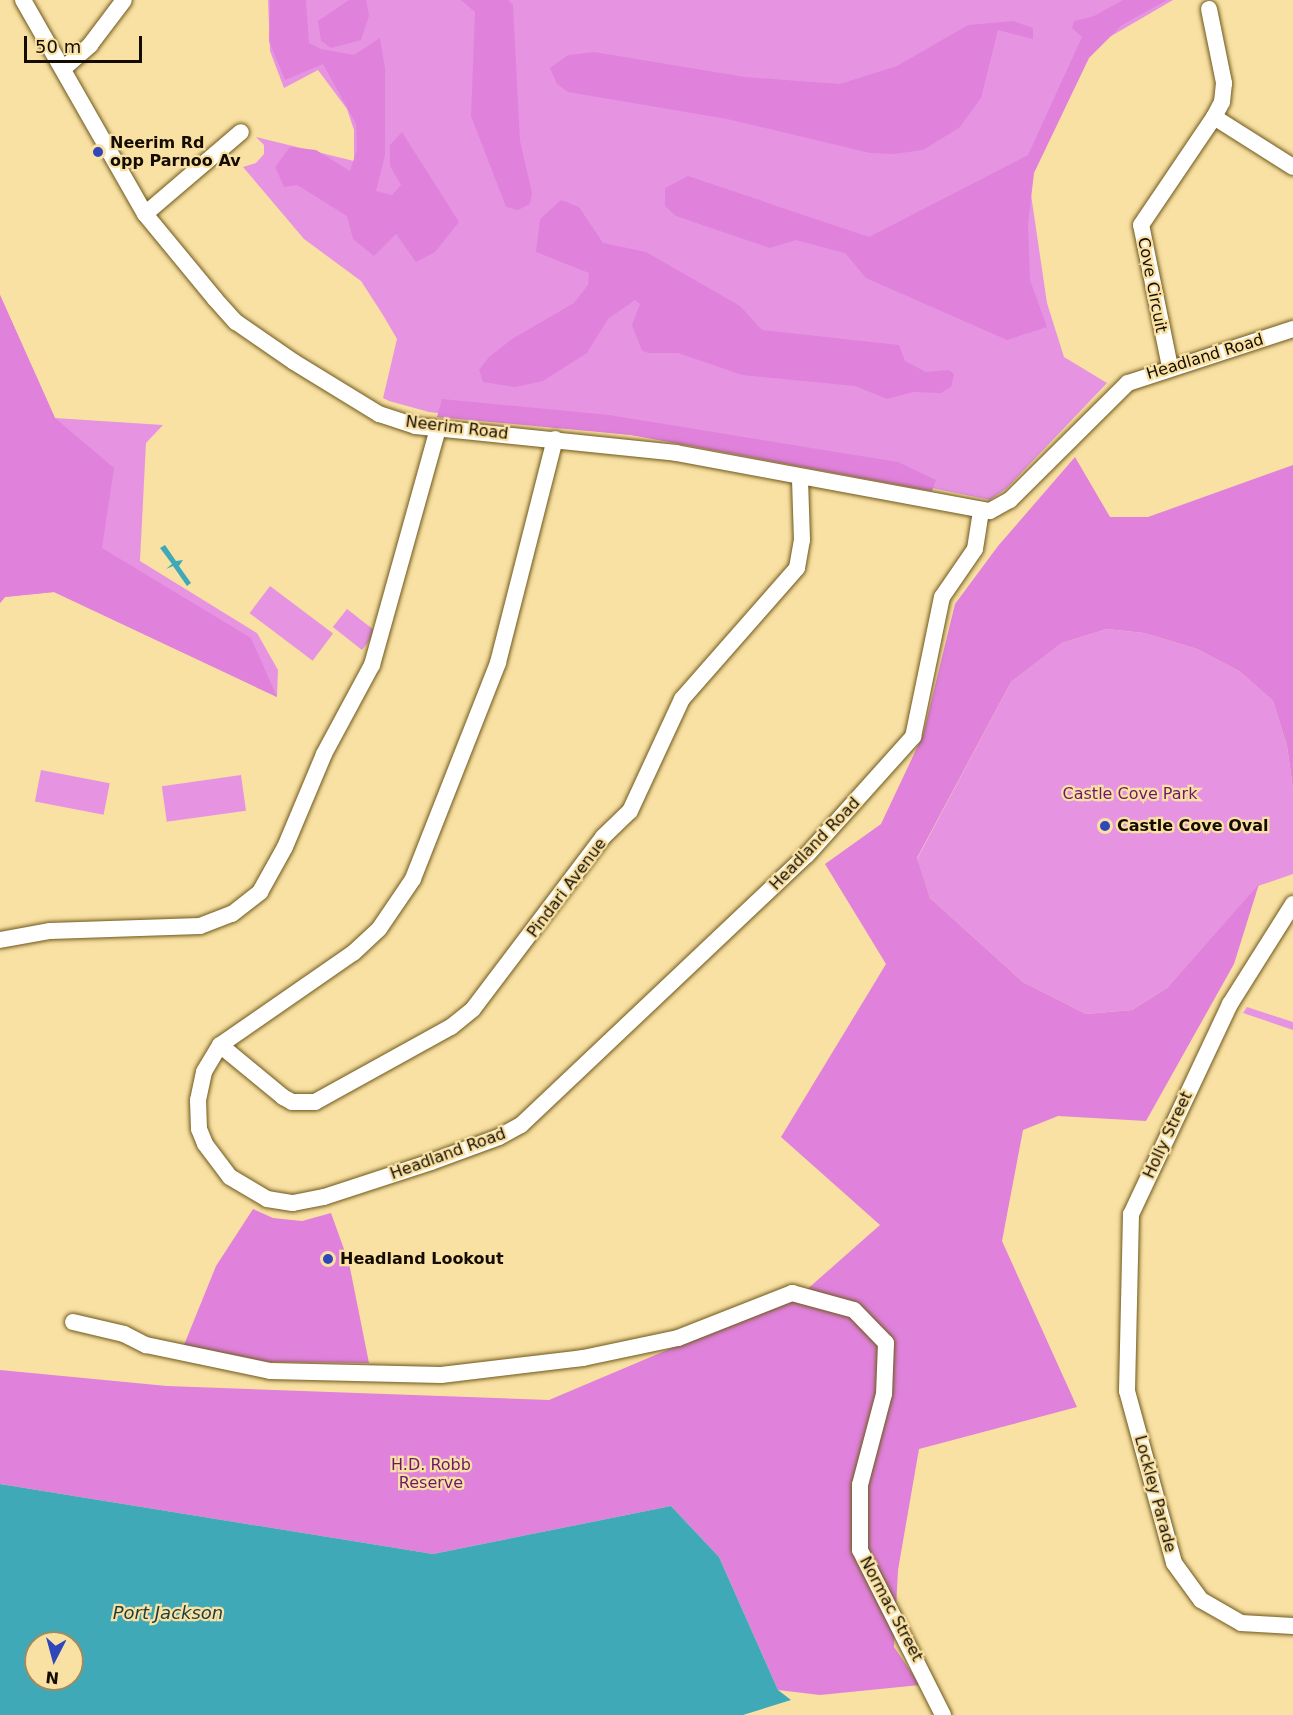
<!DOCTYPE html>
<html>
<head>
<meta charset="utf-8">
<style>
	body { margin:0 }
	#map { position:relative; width:1293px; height:1715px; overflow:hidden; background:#f9e1a3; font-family:"DejaVu Sans",sans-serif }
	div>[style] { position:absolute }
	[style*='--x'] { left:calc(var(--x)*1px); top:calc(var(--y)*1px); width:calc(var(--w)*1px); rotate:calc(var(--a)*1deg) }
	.green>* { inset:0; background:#e694e2; transform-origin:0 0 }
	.forest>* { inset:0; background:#e081dc }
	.water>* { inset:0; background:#40a9b8 }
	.roads { filter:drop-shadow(0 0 2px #6e581b) drop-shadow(0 0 2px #6e581b) }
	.minor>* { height:16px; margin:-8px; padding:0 8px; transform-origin:8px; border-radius:8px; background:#fff }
	.dots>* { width:16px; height:16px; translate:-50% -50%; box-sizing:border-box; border:3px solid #f9e1a3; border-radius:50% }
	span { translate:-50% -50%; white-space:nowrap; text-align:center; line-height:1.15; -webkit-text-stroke:4.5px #f9e1a3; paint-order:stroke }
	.poi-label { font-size:16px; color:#140c00; font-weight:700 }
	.left { translate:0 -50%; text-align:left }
	.street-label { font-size:16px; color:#140c00 }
	.park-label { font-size:16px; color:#6d186c }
	.water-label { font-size:18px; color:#1c3c41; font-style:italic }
	.north { position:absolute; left:24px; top:1631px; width:60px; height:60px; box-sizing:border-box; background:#f9e1a3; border:2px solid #9d8c62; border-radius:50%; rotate:186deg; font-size:16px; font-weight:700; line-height:24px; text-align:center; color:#140c00 }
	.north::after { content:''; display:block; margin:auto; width:21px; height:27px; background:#2f47b8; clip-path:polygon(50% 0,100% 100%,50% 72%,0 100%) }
	.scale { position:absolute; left:24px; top:36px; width:118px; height:27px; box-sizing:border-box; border:3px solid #140c00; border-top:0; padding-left:8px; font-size:18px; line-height:21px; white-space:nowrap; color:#140c00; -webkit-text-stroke:4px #f9e1a3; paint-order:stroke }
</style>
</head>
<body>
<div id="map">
	<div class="green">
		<i style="clip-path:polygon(268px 0,1173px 0,1089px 49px,1029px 181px,1047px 303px,1064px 357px,1107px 383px,1007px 488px,990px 500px,728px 446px,429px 412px,389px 401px,383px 398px,397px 339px,383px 315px,361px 281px,304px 239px,243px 167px,256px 163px,264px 154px,264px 145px,256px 137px,354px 161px,354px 130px,347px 109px,318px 70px,284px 88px,270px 51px)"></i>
		<i style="clip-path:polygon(0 295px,55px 418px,163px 425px,146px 443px,140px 561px,257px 633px,278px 670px,277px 697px,54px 592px,5px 597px,0 603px)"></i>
		<i style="left:270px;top:586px;width:79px;height:34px;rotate:37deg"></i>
		<i style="left:347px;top:609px;width:37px;height:23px;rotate:38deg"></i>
		<i style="clip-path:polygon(1107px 629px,1144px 633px,1197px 649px,1239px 671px,1273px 701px,1287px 746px,1293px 789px,1293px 874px,1258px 886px,1167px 988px,1132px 1010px,1086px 1014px,1023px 982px,930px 898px,917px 859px,1011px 682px,1062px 643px)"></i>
		<i style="left:41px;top:770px;width:70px;height:32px;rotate:11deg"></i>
		<i style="left:241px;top:775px;width:36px;height:80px;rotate:82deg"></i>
		<i style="clip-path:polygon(1247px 1007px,1293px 1022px,1293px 1030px,1243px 1013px)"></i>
	</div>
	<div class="forest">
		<i style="clip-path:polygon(270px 0,306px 0,309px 43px,321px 49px,354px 55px,380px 38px,385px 68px,385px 155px,376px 191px,392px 195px,401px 185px,390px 166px,390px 145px,402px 132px,459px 222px,435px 252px,416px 262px,396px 234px,374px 256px,353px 239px,347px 216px,297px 185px,284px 187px,275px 167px,290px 147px,316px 150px,350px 171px,357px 149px,356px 124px,323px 64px,285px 80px,269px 41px)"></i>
		<i style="clip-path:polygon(349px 0,366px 0,369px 16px,361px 40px,331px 48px,321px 41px,318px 21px)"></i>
		<i style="clip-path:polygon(461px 0,508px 0,513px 5px,520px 141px,532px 193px,530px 204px,518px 210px,506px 207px,471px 116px,475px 12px)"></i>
		<i style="clip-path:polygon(1123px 0,1167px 0,1122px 25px,1089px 58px,1034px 173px,1028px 224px,1030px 280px,1047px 327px,1007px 340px,866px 278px,845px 253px,796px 240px,770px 248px,676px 216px,665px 206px,665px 188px,688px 176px,869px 237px,1028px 155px,1082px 37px,1072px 28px,1074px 21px,1094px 16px)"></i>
		<i style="clip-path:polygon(1013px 21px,1033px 28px,1033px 39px,998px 30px,981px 98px,959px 128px,923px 150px,894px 154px,870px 153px,727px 119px,568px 92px,557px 84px,550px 68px,568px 55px,594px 52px,745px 77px,840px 84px,897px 66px,968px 25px)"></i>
		<i style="clip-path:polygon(561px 200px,579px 207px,603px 243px,646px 252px,740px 306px,762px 330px,899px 345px,905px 361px,926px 372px,949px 370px,954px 374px,951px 387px,941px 393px,913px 392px,887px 399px,855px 386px,742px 375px,678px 353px,649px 353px,642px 351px,632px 325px,640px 304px,635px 300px,608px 319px,587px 353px,543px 381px,515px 387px,483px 382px,479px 370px,489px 357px,512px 339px,574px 303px,588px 285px,589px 273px,536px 252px,540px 219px)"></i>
		<i style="clip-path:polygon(0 295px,55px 418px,114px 468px,102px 548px,251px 638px,277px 697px,54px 592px,5px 597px,0 603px)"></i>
		<i style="clip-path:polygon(442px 399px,609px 415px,898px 462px,936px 480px,932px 491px,920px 489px,631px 435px,437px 417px)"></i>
		<i style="clip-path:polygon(1075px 457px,1110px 517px,1148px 517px,1293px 465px,1293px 789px,1287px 746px,1273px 701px,1239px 671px,1197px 649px,1144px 633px,1107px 629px,1062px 643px,1011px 682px,917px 858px,930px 898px,1023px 982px,1086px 1014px,1132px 1010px,1167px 988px,1259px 884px,1234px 964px,1146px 1121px,1058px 1116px,1023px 1130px,1002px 1241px,1077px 1407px,919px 1449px,898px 1570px,894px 1647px,920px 1685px,820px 1695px,778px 1690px,719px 1557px,671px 1506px,433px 1554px,0 1484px,0 1370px,167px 1386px,549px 1400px,804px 1292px,880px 1225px,781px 1137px,886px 964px,825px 864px,881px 824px,923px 735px,955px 604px,998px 546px)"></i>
		<i style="clip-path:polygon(253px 1209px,273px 1218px,302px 1221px,331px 1213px,349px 1263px,369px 1363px,268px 1362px,184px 1345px,216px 1266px)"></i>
	</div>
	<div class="water">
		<i style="clip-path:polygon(165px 545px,176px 561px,183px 560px,179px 566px,191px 583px,187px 586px,173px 566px,166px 569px,172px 564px,160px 548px)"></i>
		<i style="clip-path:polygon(evenodd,0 1484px,433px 1554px,671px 1506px,719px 1557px,778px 1690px,791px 1700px,743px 1715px,0 1715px,0 1484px,36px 1643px,72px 1643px,72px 1679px,36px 1679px,36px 1643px)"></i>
	</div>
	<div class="roads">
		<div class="minor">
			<i style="--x:23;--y:0;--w:246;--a:60.3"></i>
			<i style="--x:145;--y:214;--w:110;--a:50.5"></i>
			<i style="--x:215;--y:299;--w:31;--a:48"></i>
			<i style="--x:236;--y:322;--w:70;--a:34.6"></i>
			<i style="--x:294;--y:362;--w:100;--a:31.5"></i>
			<i style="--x:379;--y:414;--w:39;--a:18"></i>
			<i style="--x:416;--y:426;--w:261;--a:5.9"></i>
			<i style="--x:676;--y:453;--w:319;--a:10.5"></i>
			<i style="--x:990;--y:511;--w:23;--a:-29"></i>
			<i style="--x:1010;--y:500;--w:166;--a:-44.8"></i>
			<i style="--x:1128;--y:383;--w:174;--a:-18.1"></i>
			<i style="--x:1209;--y:9;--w:76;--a:78.5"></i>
			<i style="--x:1224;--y:83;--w:19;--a:96"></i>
			<i style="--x:1222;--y:102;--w:17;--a:118"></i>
			<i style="--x:1214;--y:117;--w:93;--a:32.3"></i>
			<i style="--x:64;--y:68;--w:35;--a:-41"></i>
			<i style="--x:90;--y:45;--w:56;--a:-52.9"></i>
			<i style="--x:145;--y:214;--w:126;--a:-40.5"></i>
			<i style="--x:1170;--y:367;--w:145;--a:-101.5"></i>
			<i style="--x:1141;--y:225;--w:130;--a:-55.9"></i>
			<i style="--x:555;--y:439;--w:231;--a:104.3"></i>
			<i style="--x:498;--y:663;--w:232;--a:111.5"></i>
			<i style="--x:413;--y:879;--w:60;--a:124.2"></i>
			<i style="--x:379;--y:929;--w:35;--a:137"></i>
			<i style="--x:353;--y:953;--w:162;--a:145.3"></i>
			<i style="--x:220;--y:1045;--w:31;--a:121"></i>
			<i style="--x:204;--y:1072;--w:29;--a:102"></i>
			<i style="--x:198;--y:1100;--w:29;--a:88"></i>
			<i style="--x:199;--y:1129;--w:16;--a:68"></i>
			<i style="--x:205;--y:1144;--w:41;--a:52.9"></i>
			<i style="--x:230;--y:1177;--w:43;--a:30.7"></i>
			<i style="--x:267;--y:1199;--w:26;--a:9"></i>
			<i style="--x:293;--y:1203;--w:32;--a:-11"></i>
			<i style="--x:324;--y:1197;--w:113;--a:-18.1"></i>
			<i style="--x:431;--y:1162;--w:72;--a:-20.2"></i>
			<i style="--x:499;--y:1137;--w:25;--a:-29"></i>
			<i style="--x:521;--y:1125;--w:393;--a:-43.4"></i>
			<i style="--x:807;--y:855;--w:159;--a:-48.1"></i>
			<i style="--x:913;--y:737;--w:143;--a:-78.3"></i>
			<i style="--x:942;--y:597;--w:58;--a:-55.5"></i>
			<i style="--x:975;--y:549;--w:39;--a:-81"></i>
			<i style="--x:1293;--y:904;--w:118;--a:122.2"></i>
			<i style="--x:1230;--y:1004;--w:232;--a:115.2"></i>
			<i style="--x:1131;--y:1214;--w:177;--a:91.3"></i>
			<i style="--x:1127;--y:1391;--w:178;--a:74.7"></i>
			<i style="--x:1174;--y:1563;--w:46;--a:53.9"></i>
			<i style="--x:1201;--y:1600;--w:46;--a:29.9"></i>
			<i style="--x:1241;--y:1623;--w:52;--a:3.3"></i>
			<i style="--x:0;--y:940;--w:51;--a:-10.2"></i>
			<i style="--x:50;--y:931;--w:150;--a:-1.9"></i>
			<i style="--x:200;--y:926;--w:34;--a:-21"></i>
			<i style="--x:232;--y:914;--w:36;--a:-38"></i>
			<i style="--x:260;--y:892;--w:51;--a:-60.9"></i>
			<i style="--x:285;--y:847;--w:101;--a:-67.2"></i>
			<i style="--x:324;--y:754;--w:101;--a:-61.7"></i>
			<i style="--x:372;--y:665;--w:245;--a:-74.4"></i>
			<i style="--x:220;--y:1045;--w:82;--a:39.5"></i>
			<i style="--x:283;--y:1097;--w:10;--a:29"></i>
			<i style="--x:292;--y:1102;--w:23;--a:0"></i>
			<i style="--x:315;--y:1102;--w:155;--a:-28.9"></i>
			<i style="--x:451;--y:1027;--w:28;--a:-39"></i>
			<i style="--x:473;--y:1009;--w:216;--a:-52.9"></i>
			<i style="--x:603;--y:837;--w:37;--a:-44"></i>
			<i style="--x:630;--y:811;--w:123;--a:-65.1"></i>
			<i style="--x:682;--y:699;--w:174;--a:-48.7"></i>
			<i style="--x:797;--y:568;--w:28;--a:-80"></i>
			<i style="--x:802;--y:540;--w:61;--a:-91.9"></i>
			<i style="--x:73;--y:1322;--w:52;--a:13.2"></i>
			<i style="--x:124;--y:1334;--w:25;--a:27"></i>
			<i style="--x:146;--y:1345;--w:127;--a:11.8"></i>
			<i style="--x:270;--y:1371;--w:171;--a:1.3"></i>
			<i style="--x:441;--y:1375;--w:143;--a:-6.8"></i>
			<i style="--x:583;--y:1358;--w:97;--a:-11.9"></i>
			<i style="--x:678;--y:1338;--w:123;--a:-21.5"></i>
			<i style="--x:792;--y:1293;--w:64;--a:15.3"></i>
			<i style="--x:854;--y:1310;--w:46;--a:45.9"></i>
			<i style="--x:886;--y:1343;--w:51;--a:92.2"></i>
			<i style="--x:884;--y:1394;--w:94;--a:104.8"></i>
			<i style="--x:860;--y:1485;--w:65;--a:90"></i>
			<i style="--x:860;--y:1550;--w:185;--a:63.3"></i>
		</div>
	</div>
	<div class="dots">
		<i style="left:98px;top:152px;background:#2f47b8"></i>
		<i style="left:1105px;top:826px;background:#2f47b8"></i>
		<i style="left:328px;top:1259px;background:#2f47b8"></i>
	</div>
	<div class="poi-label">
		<span class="left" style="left:110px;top:152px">Neerim Rd<br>opp Parnoo Av</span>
		<span class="left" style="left:1117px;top:826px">Castle Cove Oval</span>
		<span class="left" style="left:340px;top:1259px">Headland Lookout</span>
	</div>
	<div class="street-label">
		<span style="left:1152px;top:285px;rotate:79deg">Cove Circuit</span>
		<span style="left:1205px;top:357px;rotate:-17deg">Headland Road</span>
		<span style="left:457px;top:428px;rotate:7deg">Neerim Road</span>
		<span style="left:815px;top:844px;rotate:-46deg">Headland Road</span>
		<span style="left:567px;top:888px;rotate:-53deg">Pindari Avenue</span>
		<span style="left:1168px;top:1135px;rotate:-65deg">Holly Street</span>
		<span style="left:448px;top:1154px;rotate:-20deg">Headland Road</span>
		<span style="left:1155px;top:1494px;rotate:75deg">Lockley Parade</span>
		<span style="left:891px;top:1609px;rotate:62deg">Normac Street</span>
	</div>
	<div class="park-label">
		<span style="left:1130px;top:794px">Castle Cove Park</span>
		<span style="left:431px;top:1474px">H.D. Robb<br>Reserve</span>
	</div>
	<div class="water-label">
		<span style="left:168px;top:1613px">Port Jackson</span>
	</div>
	<div class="north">N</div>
	<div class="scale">50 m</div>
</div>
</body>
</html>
